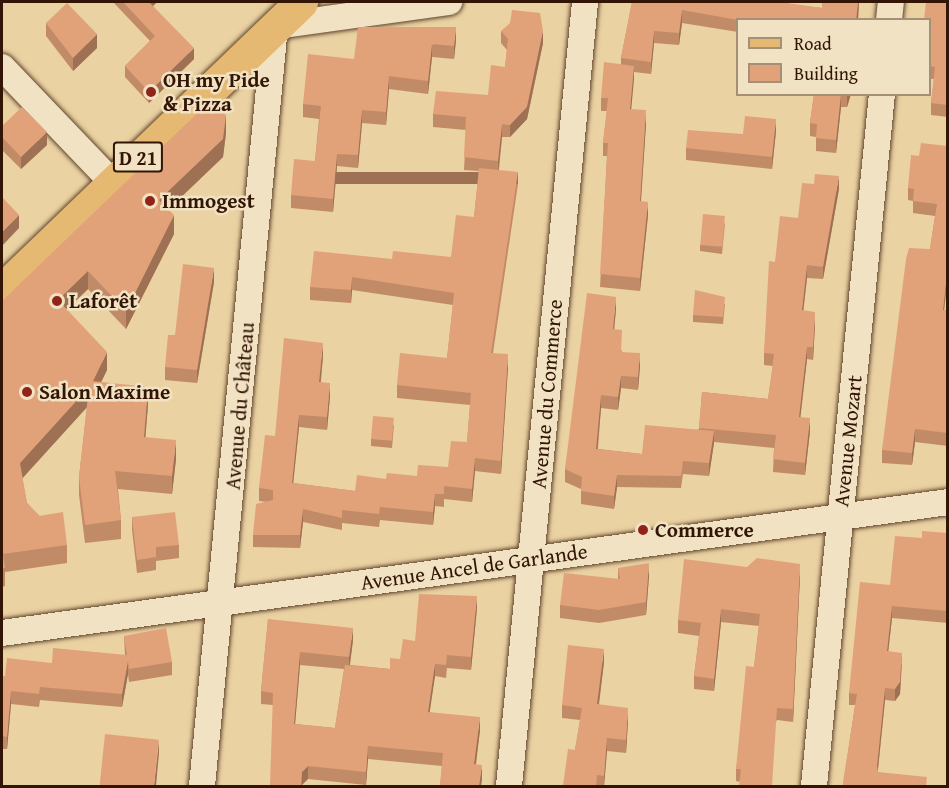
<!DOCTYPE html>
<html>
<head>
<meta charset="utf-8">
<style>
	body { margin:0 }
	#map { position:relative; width:949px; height:788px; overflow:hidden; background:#ead2a2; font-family:"Gentium Book Plus",serif }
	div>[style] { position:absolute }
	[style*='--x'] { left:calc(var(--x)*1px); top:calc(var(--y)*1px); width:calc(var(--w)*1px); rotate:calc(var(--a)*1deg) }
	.roads { filter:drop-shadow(0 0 2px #60442c) drop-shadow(0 0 2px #60442c) }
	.street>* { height:26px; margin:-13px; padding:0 13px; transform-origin:13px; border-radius:13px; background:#f1e2c3 }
	.primary>* { height:33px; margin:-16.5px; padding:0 16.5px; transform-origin:16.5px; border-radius:16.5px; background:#e5b971 }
	.wall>* { inset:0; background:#c28b68 }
	.shaded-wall>* { inset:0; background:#9e7155; transform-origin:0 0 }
	.building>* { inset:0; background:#e2a279; transform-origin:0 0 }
	.dots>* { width:16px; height:16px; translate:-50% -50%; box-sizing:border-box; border:3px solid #f1e2c3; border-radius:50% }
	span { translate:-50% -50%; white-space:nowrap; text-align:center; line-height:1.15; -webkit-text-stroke:5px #f1e2c3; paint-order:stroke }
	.shield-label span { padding:2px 4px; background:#f1e2c3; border:2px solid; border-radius:4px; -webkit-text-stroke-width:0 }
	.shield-label { font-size:20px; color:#321505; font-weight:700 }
	.poi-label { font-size:21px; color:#321505; font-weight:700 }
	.left { translate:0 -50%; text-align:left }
	.street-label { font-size:21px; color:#321505 }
	.frame { position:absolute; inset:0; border:3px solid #321505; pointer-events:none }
	.legend { position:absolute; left:736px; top:18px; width:195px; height:78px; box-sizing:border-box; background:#f1e2c3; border:2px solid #a59077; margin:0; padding:8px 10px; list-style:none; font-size:18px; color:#321505 }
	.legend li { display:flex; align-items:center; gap:12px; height:30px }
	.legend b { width:30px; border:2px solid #a59077 }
</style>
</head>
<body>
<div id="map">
	<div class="roads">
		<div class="street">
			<i style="--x:889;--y:20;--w:18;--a:-84"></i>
			<i style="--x:2;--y:67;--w:159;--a:46.3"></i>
			<i style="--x:2;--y:633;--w:955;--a:-7.88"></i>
			<i style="--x:202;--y:786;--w:763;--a:-84.51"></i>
			<i style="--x:275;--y:26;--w:176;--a:-7.9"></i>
			<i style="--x:509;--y:786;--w:788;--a:-84.46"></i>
			<i style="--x:814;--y:786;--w:695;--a:-84.39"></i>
		</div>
		<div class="primary">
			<i style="--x:2;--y:290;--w:415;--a:-43.9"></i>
		</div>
	</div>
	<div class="wall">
		<i style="clip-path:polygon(113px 2px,157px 2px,153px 6px,194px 59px,149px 103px,125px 77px,125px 66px,150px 41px)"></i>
		<i style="clip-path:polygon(632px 2px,781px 2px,781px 3px,822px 8px,859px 2px,858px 20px,738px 20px,738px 32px,682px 23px,679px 45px,654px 43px,651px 74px,634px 72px,631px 109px,646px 124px,641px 201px,648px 215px,640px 291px,600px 287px,607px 156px,603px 156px,603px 143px,607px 111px,601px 111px,601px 98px,621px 64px,621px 58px)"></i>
		<i style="clip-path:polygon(948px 2px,948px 117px,931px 115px,931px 103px,934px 79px,930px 79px,930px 20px)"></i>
		<i style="clip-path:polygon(46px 23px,97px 48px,73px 71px,46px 36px)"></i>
		<i style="clip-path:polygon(501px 31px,543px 43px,527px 119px,510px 137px,502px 137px,499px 170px,518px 184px,493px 353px,508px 367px,501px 474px,475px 471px,472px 502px,444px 499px,444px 507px,435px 506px,433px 525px,380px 520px,379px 527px,342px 523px,342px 530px,303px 522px,300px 548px,253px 547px,253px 535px,267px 502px,259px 501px,259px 488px,275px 436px,323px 356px,321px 382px,330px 396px,327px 430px,299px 427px,293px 483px,355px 491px,386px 479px,417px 476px,448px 467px,467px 442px,470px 405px,397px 398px,397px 385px,447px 358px,453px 305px,352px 290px,351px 303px,310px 300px,310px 287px,392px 259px,451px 257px,474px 217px,479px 171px,464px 170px,466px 130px,433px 127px,433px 114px,488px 95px,505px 67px,507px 50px,501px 43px)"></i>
		<i style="clip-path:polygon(456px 40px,454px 59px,432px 57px,428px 94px,389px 89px,386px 125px,362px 123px,358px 168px,337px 166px,333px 212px,291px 208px,291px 195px,315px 161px,319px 119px,303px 117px,303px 104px,354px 59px)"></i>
		<i style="clip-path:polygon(814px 94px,851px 94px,847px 107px,841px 107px,836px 153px,816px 151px,816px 137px,810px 136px,810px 123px)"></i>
		<i style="clip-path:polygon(2px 126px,47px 145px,21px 169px,2px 150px)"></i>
		<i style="clip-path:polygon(776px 131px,772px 169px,686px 160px,686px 148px,743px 134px)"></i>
		<i style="clip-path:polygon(226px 133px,223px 157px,168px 210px,174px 234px,126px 329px,88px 289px,67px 309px,107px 370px,101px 382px,148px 405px,145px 437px,176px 459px,172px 494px,118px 489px,121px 520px,121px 539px,85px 543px,79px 495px,79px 477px,87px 407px,22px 478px,27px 503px,67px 545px,67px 563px,5px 572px,5px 586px,2px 587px,2px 301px)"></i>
		<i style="clip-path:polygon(948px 146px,948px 279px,944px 310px,948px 311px,948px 446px,915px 442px,912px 465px,882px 463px,882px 450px,930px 249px,935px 216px,913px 213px,913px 201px,908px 200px,908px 188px,919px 156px)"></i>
		<i style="clip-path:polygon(839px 189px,823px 279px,807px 278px,803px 310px,815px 324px,813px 360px,807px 359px,800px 417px,810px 431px,805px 475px,773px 472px,774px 448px,714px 442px,709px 476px,683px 474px,681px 488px,617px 487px,614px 509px,581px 504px,581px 489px,565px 482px,565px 469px,616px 309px,614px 329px,622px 352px,640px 366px,638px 390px,621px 388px,618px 410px,601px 408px,598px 449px,642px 454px,699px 429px,702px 392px,768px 399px,773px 366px,764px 365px,764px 353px,775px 262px,798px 218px)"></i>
		<i style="clip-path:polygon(725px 223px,722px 254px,700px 251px,700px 245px)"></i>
		<i style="clip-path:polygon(214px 282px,197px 383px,165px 380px,165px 367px,175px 335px)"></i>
		<i style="clip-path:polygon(725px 304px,723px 324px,693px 322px,693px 315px)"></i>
		<i style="clip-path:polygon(394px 425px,392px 448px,371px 446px,371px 439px)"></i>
		<i style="clip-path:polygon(132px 517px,179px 545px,179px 558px,156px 561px,156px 570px,137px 573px,132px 530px)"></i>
		<i style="clip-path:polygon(948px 533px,948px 623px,892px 618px,888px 651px,902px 665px,900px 694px,895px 701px,885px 700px,878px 770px,878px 772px,927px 786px,843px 786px,855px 705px,849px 705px,849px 693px,890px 585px,922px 538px)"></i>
		<i style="clip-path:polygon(618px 568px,649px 576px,646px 615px,599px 623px,560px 618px,560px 605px,618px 579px)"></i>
		<i style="clip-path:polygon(800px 576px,793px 722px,777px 720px,739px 782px,736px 781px,736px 769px,754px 667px,759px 626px,721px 622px,714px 691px,694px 689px,694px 676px,699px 636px,678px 633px,678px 620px)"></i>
		<i style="clip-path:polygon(evenodd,477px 608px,471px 670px,447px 668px,446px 678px,435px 676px,429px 712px,480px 730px,476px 765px,482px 778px,481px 786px,440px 786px,442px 766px,368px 759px,366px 785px,308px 779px,302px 784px,273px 705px,261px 704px,261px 691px,268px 619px,353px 640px,350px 665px,390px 669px,400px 659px,415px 641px,477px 608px,300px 665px,344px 669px,335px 728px,295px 724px,300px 665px)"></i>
		<i style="clip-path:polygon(124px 636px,172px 662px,172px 675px,129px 682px,128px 674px,122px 707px,40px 700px,39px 707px,11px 704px,7px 749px,2px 749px,2px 676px,5px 676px,52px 663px,125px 655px)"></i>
		<i style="clip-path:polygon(604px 662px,599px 705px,628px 721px,626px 753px,607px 751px,604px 786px,563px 786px,575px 750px,580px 720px,562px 718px,562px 705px)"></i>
	</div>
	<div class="shaded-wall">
		<i style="clip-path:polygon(148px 2px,157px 2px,148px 11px)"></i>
		<i style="clip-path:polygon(858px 2px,859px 2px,858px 20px,856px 20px)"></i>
		<i style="clip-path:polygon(682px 10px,682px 23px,679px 45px,679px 33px)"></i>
		<i style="clip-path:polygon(456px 27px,456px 40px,454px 59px,454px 46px)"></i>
		<i style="clip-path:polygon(543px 31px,543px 43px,527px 119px,510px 137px,510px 125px)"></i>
		<i style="clip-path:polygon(654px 31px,654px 43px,651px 74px,651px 62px)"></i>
		<i style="clip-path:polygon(97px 34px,97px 48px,73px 71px,73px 58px)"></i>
		<i style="clip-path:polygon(432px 44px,432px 57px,428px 94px,428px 81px)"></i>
		<i style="clip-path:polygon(194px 48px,194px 59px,149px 103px,149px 92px)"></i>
		<i style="clip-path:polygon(634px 66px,634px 79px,630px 122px,630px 109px)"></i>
		<i style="clip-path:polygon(389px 76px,389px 89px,386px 125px,386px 112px)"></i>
		<i style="clip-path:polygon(841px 94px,841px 107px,836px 153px,836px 140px)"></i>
		<i style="clip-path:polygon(847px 94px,851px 94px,847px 107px)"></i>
		<i style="clip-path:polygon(362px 110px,362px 123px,358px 168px,358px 155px)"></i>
		<i style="clip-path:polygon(646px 110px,646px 124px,640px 214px,640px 201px)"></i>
		<i style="clip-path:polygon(226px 115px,226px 133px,223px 157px,159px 218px,159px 200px)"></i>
		<i style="clip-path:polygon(776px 119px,776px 131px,772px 169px,772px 157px)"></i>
		<i style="clip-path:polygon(502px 124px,502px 137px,498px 173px,498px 161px)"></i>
		<i style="clip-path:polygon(47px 132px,47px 145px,21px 169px,21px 157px)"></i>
		<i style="clip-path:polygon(337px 154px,337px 166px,333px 212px,333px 199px)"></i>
		<i style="left:518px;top:172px;width:12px;height:183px;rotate:90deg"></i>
		<i style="clip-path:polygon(839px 176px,839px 189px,823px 279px,823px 267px)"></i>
		<i style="clip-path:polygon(648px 202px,648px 215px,640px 291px,640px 278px)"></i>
		<i style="clip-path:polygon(19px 215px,19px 228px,2px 246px,2px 232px)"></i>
		<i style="clip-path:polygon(174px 215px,174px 234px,126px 329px,126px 311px)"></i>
		<i style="clip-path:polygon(807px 265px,807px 278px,802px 323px,802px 310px)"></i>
		<i style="clip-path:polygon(947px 266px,947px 279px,943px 323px,943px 310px)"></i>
		<i style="clip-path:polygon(214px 268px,214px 282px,197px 383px,197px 370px)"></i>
		<i style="clip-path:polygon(88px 271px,88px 289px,58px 318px,58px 300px)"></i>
		<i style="clip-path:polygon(352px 277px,352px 290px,351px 303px,351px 290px)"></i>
		<i style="clip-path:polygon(616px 297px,616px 309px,613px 342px,613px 329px)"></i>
		<i style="clip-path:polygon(815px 312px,815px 324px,813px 360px,813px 347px)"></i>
		<i style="clip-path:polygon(323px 343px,323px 356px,319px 395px,319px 382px)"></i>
		<i style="clip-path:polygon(807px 347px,807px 359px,799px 430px,799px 417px)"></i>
		<i style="clip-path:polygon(107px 352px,107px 370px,93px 399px,93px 381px)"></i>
		<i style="clip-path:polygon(640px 353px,640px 366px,638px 390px,638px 377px)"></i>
		<i style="clip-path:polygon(508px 354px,508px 367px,501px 474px,501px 461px)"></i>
		<i style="clip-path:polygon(621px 376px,621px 388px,618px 410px,618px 397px)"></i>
		<i style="clip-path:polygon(330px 383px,330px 396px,327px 430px,327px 417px)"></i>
		<i style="clip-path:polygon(89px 387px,89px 405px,20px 481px,20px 463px)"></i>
		<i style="clip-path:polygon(148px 387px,148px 405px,144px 455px,144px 437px)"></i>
		<i style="clip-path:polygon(601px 395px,601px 408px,596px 462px,596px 449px)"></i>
		<i style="clip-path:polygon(299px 415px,299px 427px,292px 495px,292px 483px)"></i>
		<i style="clip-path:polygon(810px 418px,810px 431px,805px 475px,805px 463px)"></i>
		<i style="clip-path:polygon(915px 429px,915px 442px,912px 465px,912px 453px)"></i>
		<i style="clip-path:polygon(714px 431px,714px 443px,709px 476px,709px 463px)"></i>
		<i style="clip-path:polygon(176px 440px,176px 459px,172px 494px,172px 476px)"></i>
		<i style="clip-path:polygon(475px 458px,475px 471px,472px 502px,472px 489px)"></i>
		<i style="clip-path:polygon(617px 475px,617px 487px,614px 509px,614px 496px)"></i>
		<i style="clip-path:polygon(435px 494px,435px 506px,433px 525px,433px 512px)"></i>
		<i style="clip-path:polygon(303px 509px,303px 522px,300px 548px,300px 535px)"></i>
		<i style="clip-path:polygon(649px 563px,649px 576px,646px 615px,646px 602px)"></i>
		<i style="clip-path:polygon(800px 564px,800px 576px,793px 722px,793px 709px)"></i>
		<i style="clip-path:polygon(477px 596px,477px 608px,471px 670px,471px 657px)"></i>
		<i style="clip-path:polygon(892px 606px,892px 618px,887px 663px,887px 651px)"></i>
		<i style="clip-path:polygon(721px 609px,721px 622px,714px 691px,714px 679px)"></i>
		<i style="clip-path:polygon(353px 628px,353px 640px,349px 670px,349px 657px)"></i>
		<i style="clip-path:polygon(604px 649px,604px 662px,597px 717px,597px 704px)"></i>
		<i style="clip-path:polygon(300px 652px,300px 665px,294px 737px,294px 724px)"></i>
		<i style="clip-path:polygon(902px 653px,900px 694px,895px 701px,895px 689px)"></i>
		<i style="clip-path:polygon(128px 661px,128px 674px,122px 707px,122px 694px)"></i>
		<i style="clip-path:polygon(435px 664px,435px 676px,428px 724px,428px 712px)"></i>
		<i style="clip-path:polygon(885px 688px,885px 700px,877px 778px,877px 766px)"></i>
		<i style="clip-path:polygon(11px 691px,11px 704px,7px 749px,7px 737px)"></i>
		<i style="clip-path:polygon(628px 708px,628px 721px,626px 753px,626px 740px)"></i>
		<i style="clip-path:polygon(480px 717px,480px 730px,474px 777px,474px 764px)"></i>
		<i style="clip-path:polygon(607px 738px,607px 751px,604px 786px,604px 776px)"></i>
		<i style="clip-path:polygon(159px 740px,159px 753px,156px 786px,154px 786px)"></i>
		<i style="clip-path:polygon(368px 746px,368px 759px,366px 785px,366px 772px)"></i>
		<i style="clip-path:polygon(482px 765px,482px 778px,481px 786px,479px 786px)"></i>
		<i style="clip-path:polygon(308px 766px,308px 779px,301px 786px,302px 772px)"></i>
	</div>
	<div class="building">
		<i style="clip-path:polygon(123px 2px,149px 2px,194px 48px,149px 92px,125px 66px,155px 36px)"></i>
		<i style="clip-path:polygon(632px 2px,780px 2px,822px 8px,822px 2px,858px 2px,856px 20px,738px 20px,682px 10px,679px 33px,654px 31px,651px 62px,621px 58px)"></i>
		<i style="clip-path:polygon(926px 2px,948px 2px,948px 105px,931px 103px,935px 67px,930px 66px,930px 20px,924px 20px)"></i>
		<i style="clip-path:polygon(67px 3px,97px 34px,73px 58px,46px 23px)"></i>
		<i style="clip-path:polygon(512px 10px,540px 13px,543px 31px,527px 107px,510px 125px,502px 124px,498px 161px,464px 157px,466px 117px,433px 114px,436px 91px,488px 95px,491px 65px,505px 67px,508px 39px,501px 31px,510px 23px)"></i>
		<i style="clip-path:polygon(358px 27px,456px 27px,454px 46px,432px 44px,428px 81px,389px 76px,386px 112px,362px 110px,358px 155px,337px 154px,333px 199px,291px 195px,294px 159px,315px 161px,321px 106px,303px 104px,308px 54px,354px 59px)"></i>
		<i style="clip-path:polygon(604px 62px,634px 66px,630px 109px,646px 110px,640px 201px,648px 202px,640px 278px,600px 274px,608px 143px,603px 143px,608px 98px,601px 98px)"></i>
		<i style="clip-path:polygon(814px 94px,841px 94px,836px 140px,816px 138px,817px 124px,810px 123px)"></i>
		<i style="clip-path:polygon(211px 100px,226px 115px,223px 139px,159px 200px,174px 215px,126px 311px,88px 271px,58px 300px,107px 352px,93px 381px,148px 387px,144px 437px,176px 440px,172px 476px,115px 471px,121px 520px,85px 525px,79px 477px,89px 387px,20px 463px,27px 503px,39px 516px,63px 512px,67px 545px,3px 554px,5px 568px,2px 568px,2px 301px)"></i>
		<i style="clip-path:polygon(22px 107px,47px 132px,21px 157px,2px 137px,2px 126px)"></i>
		<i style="clip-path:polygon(745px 116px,776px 119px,772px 157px,686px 148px,688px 130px,743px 134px)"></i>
		<i style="clip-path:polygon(921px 143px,948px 146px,948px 266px,943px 310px,948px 311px,948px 433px,915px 429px,912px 453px,882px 450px,906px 259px,909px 248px,930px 249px,937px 204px,913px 201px,914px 189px,908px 188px,911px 155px,919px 156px)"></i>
		<i style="clip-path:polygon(479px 168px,518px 172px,491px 353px,508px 354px,501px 461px,475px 458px,472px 489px,444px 486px,444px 494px,435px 494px,433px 512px,380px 507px,379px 514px,342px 510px,342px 518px,303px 509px,300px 535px,253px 535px,256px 504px,273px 500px,273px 490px,259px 488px,265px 435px,275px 436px,284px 338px,323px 343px,319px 382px,330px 383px,327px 417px,299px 415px,292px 483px,355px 491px,357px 475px,386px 479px,387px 473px,417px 476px,418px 465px,448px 467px,451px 441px,467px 442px,471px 393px,397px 385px,400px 353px,447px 358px,454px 293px,352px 277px,351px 290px,310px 287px,314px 251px,392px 259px,393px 251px,451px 257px,456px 215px,474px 217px)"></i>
		<i style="clip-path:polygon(815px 174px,839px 176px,823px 267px,807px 265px,802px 310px,815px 312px,813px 347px,807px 347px,799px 417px,810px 418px,805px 463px,773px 459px,776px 435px,699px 428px,702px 392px,768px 399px,774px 354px,764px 353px,769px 261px,775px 262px,780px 216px,798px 218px,802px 183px,814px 184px)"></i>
		<i style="clip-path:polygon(2px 197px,19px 215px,2px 232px)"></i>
		<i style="left:703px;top:214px;width:22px;height:31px;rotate:5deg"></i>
		<i style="clip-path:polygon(183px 264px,214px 268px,197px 370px,165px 367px,168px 335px,175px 335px)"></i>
		<i style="clip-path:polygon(695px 290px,725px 297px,723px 317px,693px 315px)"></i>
		<i style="clip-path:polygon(587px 293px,616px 297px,613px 329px,622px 330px,621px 352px,640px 353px,638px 377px,621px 376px,618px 397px,601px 395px,596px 449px,642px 454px,645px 425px,714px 431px,709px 463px,683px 461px,681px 476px,617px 475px,614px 496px,581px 491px,582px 477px,565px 469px)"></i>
		<i style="left:373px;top:416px;width:21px;height:23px;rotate:5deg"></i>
		<i style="clip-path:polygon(175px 512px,179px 545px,156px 547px,156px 557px,137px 560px,132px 517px)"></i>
		<i style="clip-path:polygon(922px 531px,948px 533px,948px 611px,892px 606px,887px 651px,902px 653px,900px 682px,895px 689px,885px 688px,877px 766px,878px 772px,927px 777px,926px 786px,843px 786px,843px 782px,857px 694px,849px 693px,860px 582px,890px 585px,895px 536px,922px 538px)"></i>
		<i style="clip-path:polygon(757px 558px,800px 564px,793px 709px,777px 708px,772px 786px,739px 786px,741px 769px,736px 769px,746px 666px,754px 667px,760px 614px,721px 609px,714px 679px,694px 676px,701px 623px,678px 620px,684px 559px,747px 567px)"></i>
		<i style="clip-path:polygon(649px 563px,646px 602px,599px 610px,560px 605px,564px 573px,620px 579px,618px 568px)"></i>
		<i style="clip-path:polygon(419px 594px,477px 596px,471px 657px,447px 655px,446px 665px,435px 664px,428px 712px,480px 717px,474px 764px,482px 765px,479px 786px,440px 786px,443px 753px,368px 746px,366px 772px,308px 766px,302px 772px,301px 786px,270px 786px,273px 693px,261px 691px,268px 619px,353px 628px,349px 657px,300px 652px,294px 724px,335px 728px,345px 665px,390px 669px,390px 658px,400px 659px,403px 639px,415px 641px)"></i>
		<i style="clip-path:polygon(166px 628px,172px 662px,129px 669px,128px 661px,122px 694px,40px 687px,39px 694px,11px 691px,7px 737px,2px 736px,2px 676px,5px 676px,7px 658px,52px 663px,53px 648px,127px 655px,124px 636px)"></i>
		<i style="clip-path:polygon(568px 645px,604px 649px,597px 704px,628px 708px,626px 740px,607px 738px,604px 776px,597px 775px,596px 786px,563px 786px,568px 749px,575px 750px,582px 708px,562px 705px)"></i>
		<i style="left:105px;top:734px;width:54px;height:52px;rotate:6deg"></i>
	</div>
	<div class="dots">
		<i style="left:151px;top:92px;background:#8f2418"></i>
		<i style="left:150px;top:201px;background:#8f2418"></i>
		<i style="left:57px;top:301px;background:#8f2418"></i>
		<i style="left:27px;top:392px;background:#8f2418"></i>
		<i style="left:643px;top:530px;background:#8f2418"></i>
	</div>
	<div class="shield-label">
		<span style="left:138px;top:157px">D 21</span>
	</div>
	<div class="poi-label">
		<span class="left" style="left:163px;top:92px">OH my Pide<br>&amp; Pizza</span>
		<span class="left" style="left:162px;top:201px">Immogest</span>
		<span class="left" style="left:69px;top:301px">Laforêt</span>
		<span class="left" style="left:39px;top:392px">Salon Maxime</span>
		<span class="left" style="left:655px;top:530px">Commerce</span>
	</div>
	<div class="street-label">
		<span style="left:547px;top:394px;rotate:-85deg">Avenue du Commerce</span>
		<span style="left:240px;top:406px;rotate:-85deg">Avenue du Château</span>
		<span style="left:848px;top:441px;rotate:-84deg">Avenue Mozart</span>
		<span style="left:474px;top:567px;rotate:-8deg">Avenue Ancel de Garlande</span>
	</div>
	<div class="frame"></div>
	<ul class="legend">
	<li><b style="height:8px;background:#e5b971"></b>Road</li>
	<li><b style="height:16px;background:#e2a279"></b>Building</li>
	</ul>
</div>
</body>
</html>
